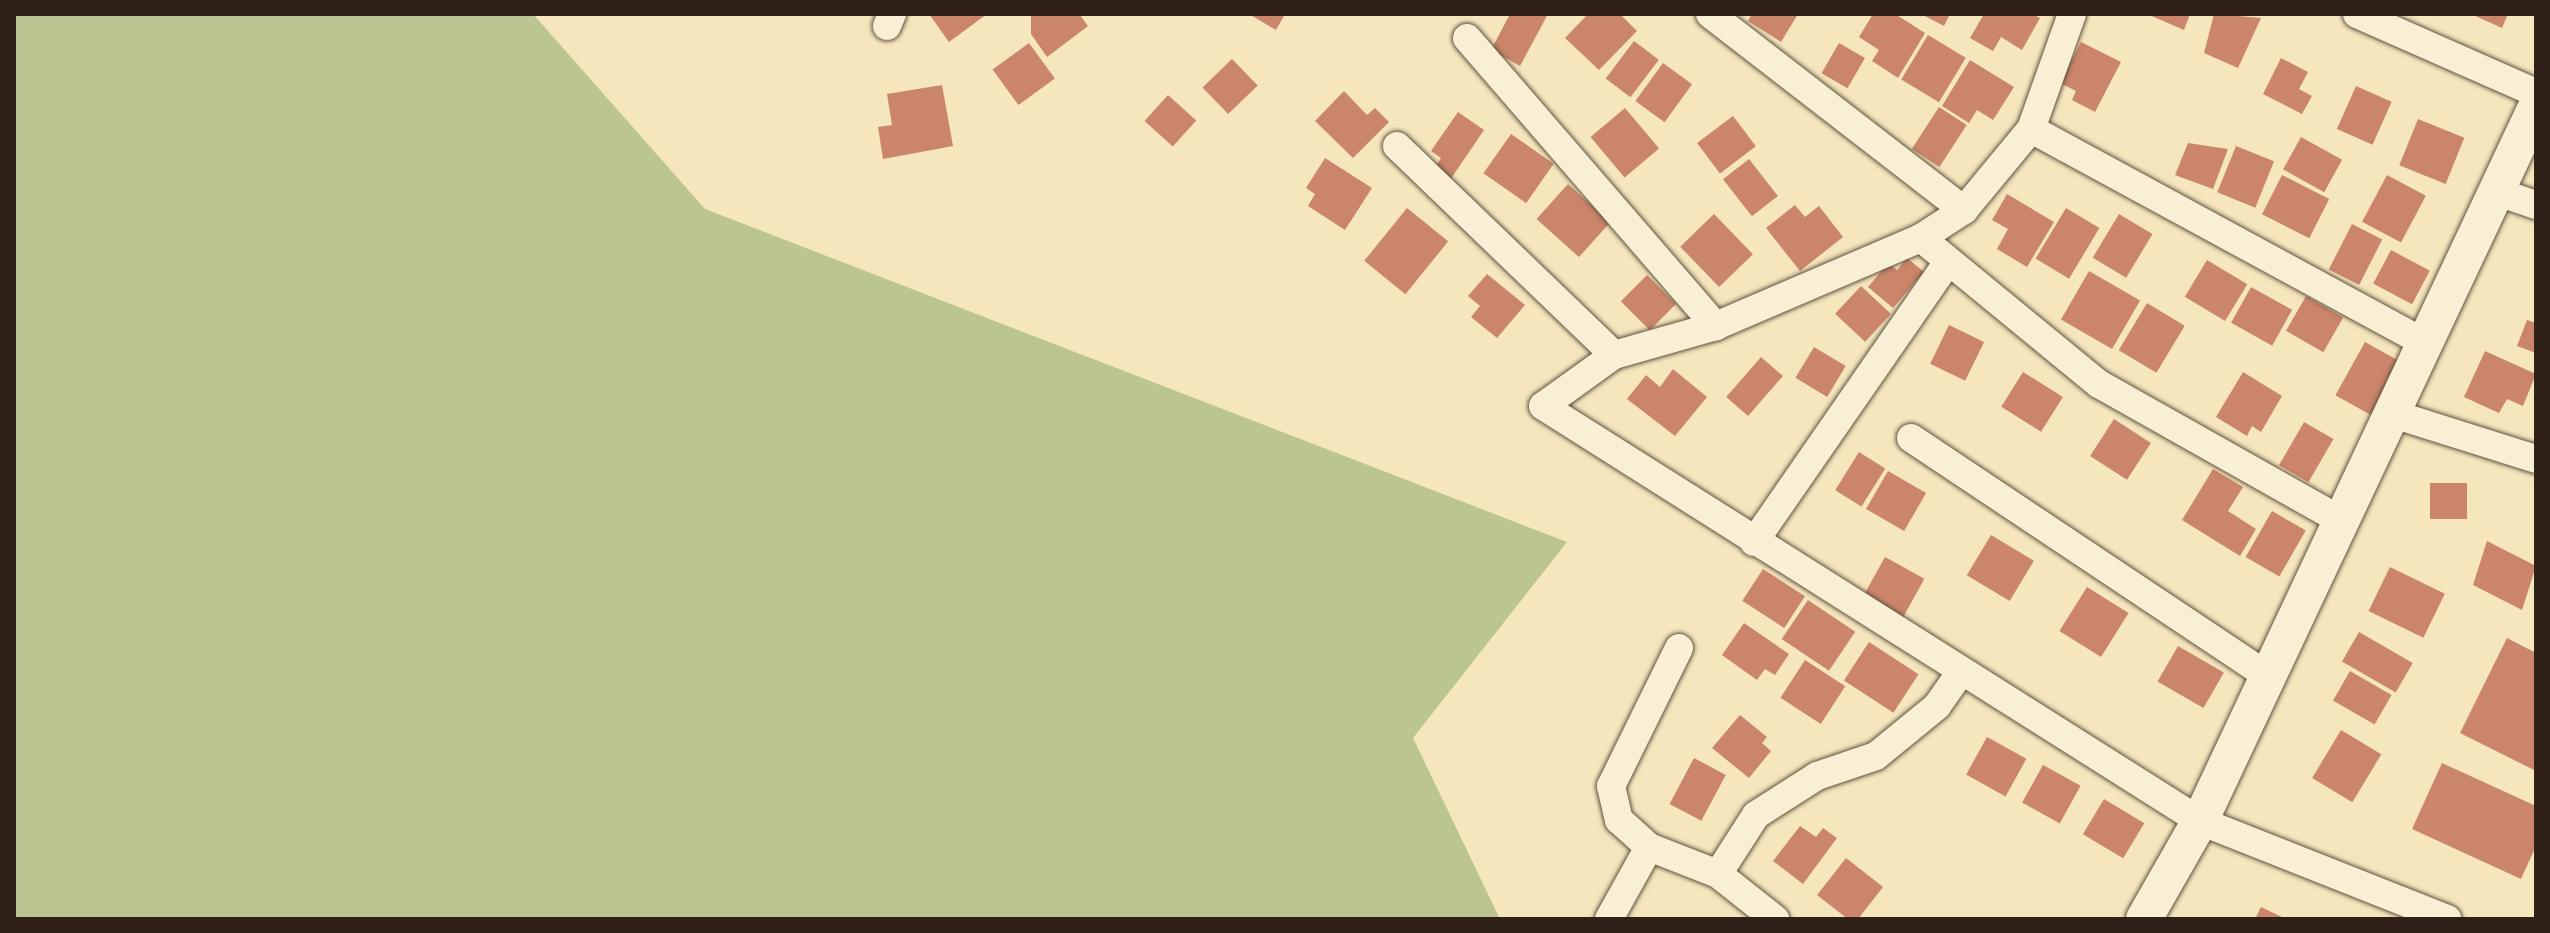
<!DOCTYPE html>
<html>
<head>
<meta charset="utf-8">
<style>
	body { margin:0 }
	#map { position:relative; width:2550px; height:933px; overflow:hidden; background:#f5e6bd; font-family:"Sorts Mill Goudy",serif }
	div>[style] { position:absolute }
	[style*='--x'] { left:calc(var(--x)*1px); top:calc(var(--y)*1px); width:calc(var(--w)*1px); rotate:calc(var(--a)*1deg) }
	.green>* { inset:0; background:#bbc592 }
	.building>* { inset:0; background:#cb856a; transform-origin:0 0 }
	.roads { filter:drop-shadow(0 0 2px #605240) drop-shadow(0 0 2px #605240) }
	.minor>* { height:28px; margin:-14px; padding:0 14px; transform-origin:14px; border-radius:14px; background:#f8efd4 }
	.tertiary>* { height:36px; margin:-18px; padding:0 18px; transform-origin:18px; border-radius:18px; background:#f8efd4 }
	span { translate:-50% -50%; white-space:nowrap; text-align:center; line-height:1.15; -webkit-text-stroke:8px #f8efd4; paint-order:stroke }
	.frame { position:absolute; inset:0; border:16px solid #2f2117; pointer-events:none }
</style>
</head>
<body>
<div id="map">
	<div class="green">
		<i style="clip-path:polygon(14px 14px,533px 14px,705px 209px,1567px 542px,1413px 738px,1500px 919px,14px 919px)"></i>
	</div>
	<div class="building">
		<i style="clip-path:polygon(929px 14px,987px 14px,949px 42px)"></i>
		<i style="clip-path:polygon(1031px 14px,1079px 14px,1088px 26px,1047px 57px,1031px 34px)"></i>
		<i style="clip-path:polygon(1249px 14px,1285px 14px,1276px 30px)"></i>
		<i style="clip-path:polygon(1510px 14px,1548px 14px,1520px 66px,1491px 50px)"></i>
		<i style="clip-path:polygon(1588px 14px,1620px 14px,1637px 31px,1599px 70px,1565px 38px)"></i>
		<i style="clip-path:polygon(1752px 14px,1798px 14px,1781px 42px,1748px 21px)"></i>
		<i style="clip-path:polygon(1873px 14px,1895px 14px,1925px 33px,1898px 78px,1872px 61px,1879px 50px,1859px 37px)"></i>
		<i style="clip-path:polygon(1921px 14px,1950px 14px,1944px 26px)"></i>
		<i style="clip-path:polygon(1984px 14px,2032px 14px,2040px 18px,2022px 50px,2001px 37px,1993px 51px,1970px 38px)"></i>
		<i style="clip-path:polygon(2147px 14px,2190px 14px,2184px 30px)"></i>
		<i style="clip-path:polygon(2214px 14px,2261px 18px,2238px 68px,2204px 53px)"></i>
		<i style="clip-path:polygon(2471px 14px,2508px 14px,2502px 28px)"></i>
		<i style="left:1928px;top:35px;width:44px;height:52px;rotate:31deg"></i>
		<i style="left:1634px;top:41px;width:31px;height:47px;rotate:37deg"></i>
		<i style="clip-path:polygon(2081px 42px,2121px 62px,2095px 112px,2072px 100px,2076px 91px,2060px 83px)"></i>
		<i style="left:1029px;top:43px;width:44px;height:45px;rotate:54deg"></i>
		<i style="left:1839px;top:43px;width:30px;height:35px;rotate:30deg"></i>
		<i style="clip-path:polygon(2281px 58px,2308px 72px,2299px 89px,2312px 96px,2302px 114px,2263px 94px)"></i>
		<i style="left:1232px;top:59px;width:37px;height:41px;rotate:46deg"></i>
		<i style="clip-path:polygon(1970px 60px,2014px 87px,1993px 120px,1977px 110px,1969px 123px,1942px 106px)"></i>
		<i style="left:1663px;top:63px;width:36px;height:47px;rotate:36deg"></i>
		<i style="clip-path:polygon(942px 85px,953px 146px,883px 159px,878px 127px,892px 125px,887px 94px)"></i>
		<i style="left:2356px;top:86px;width:39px;height:47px;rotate:24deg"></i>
		<i style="clip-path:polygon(1344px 91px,1367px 115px,1375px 108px,1389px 122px,1353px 158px,1315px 121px)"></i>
		<i style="left:1168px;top:95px;width:38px;height:35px;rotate:42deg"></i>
		<i style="left:1939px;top:107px;width:33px;height:50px;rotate:33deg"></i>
		<i style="left:1625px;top:108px;width:53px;height:45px;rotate:50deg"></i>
		<i style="clip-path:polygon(1458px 112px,1484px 130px,1450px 180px,1434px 169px,1441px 158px,1431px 151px)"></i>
		<i style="left:1733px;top:116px;width:38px;height:45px;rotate:53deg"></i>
		<i style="left:2418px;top:119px;width:50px;height:50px;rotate:22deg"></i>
		<i style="left:1511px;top:134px;width:52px;height:48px;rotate:35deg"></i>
		<i style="left:2301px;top:137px;width:47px;height:37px;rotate:29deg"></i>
		<i style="clip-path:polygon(2188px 143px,2228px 149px,2213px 189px,2175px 175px)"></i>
		<i style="left:2236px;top:146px;width:41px;height:50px;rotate:22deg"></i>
		<i style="clip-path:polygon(1325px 158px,1372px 188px,1345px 230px,1308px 206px,1315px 194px,1306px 188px)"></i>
		<i style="left:1749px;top:159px;width:47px;height:33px;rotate:52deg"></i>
		<i style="left:2282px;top:175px;width:53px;height:44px;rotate:27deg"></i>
		<i style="left:2387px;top:175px;width:44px;height:53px;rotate:28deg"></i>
		<i style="left:1568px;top:184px;width:57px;height:47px;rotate:42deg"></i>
		<i style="clip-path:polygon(2007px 194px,2054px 222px,2027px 267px,1997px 249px,2008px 229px,1992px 220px)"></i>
		<i style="clip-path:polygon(1795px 205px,1805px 217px,1819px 206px,1843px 237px,1800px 271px,1766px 228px)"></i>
		<i style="left:1407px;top:208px;width:53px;height:68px;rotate:39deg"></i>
		<i style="left:2066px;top:208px;width:39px;height:59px;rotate:31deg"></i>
		<i style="left:1714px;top:214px;width:56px;height:47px;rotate:46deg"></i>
		<i style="left:2119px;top:214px;width:39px;height:51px;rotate:31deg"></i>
		<i style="left:2352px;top:224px;width:34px;height:51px;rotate:27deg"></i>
		<i style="left:2391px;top:250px;width:44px;height:38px;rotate:28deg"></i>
		<i style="clip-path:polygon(1907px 258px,1924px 272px,1893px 308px,1868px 287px,1888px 263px,1897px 270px)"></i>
		<i style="left:2207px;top:260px;width:47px;height:43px;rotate:31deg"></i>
		<i style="left:2089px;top:271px;width:59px;height:56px;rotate:30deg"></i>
		<i style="clip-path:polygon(1487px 274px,1525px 305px,1497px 338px,1471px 317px,1480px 306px,1468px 296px)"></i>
		<i style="left:1647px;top:275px;width:41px;height:37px;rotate:45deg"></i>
		<i style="left:1861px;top:286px;width:41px;height:38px;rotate:43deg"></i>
		<i style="left:2251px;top:287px;width:47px;height:41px;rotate:29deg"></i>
		<i style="left:2306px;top:296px;width:43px;height:40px;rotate:30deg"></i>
		<i style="left:2147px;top:303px;width:44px;height:55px;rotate:31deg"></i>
		<i style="clip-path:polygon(2527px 320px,2536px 323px,2536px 353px,2517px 346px)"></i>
		<i style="left:1949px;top:325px;width:39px;height:43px;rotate:26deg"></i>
		<i style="left:2365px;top:342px;width:41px;height:61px;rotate:29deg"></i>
		<i style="left:1814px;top:347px;width:37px;height:36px;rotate:31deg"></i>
		<i style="clip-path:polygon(2485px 351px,2536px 374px,2523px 406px,2507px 399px,2499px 413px,2464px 397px)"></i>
		<i style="left:1761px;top:357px;width:29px;height:53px;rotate:41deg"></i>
		<i style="clip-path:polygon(1673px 369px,1707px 397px,1675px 436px,1627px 399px,1646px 375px,1660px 387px)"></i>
		<i style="left:2023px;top:372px;width:47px;height:41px;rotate:32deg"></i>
		<i style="clip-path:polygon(2243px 372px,2282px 396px,2261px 432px,2252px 426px,2247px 436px,2216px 417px)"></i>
		<i style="left:2114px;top:419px;width:44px;height:44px;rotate:33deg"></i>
		<i style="left:2304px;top:422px;width:34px;height:50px;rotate:30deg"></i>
		<i style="left:1859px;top:452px;width:31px;height:45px;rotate:32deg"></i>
		<i style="clip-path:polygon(2213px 469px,2243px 487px,2228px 511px,2256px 529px,2240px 556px,2182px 520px)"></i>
		<i style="left:1888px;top:471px;width:44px;height:44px;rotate:30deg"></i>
		<i style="left:2430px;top:483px;width:37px;height:36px"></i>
		<i style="left:2272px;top:511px;width:39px;height:53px;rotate:30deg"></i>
		<i style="left:1991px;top:535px;width:50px;height:47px;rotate:31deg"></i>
		<i style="clip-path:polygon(2487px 541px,2536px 566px,2522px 610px,2473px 585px)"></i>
		<i style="left:1885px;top:557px;width:45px;height:47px;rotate:29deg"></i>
		<i style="left:2390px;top:567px;width:61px;height:49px;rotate:26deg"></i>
		<i style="left:1763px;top:569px;width:50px;height:38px;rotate:33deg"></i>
		<i style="left:2087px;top:587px;width:49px;height:52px;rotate:32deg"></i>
		<i style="left:1808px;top:600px;width:57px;height:47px;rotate:34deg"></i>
		<i style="clip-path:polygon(1744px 623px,1789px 654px,1775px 675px,1765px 669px,1757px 680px,1722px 655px)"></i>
		<i style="left:2359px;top:632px;width:62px;height:34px;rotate:30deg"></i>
		<i style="clip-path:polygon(2507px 638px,2536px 653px,2536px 771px,2460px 733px)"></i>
		<i style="left:1869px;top:642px;width:59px;height:46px;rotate:33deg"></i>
		<i style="left:2178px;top:646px;width:53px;height:41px;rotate:30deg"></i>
		<i style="left:1805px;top:660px;width:48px;height:45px;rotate:33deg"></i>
		<i style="left:2350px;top:671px;width:48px;height:34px;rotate:30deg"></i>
		<i style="clip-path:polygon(1740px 715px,1767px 737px,1762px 743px,1771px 751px,1749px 778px,1712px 748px)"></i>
		<i style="left:2341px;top:730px;width:47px;height:56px;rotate:31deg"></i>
		<i style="left:1987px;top:737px;width:45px;height:43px;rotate:29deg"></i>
		<i style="left:1694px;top:758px;width:36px;height:52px;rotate:28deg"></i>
		<i style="clip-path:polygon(2442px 763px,2536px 806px,2536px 846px,2521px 879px,2412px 829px)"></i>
		<i style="left:2043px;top:765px;width:43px;height:43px;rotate:29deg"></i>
		<i style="left:2104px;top:799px;width:47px;height:41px;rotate:31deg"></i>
		<i style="clip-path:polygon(1800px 826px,1816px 837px,1823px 828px,1837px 838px,1803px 884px,1773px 861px)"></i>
		<i style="left:1846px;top:858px;width:47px;height:47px;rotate:38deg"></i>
		<i style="clip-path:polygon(2261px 907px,2286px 919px,2255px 919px)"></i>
	</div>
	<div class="roads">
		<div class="minor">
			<i style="--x:1710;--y:14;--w:321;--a:37.7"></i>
			<i style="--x:2072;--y:14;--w:122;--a:109.6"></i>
			<i style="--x:2031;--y:129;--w:105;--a:129.6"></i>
			<i style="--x:1964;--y:210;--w:51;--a:146.9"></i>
			<i style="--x:1921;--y:238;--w:223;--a:156.8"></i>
			<i style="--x:1716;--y:326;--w:106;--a:164.1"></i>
			<i style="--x:1614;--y:355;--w:87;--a:144.3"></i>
			<i style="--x:1543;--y:406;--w:777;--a:32.28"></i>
			<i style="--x:2200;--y:821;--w:266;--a:21.6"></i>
			<i style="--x:2357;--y:14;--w:196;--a:23.8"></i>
			<i style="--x:887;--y:26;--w:13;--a:-67"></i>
			<i style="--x:1467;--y:38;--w:381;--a:49.2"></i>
			<i style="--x:2031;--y:129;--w:448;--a:28.5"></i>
			<i style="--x:1397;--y:146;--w:301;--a:43.9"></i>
			<i style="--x:2495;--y:191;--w:43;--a:18.9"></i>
			<i style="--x:1921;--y:238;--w:230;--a:39.4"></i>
			<i style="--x:2099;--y:384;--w:279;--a:29.4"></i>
			<i style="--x:2390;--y:413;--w:153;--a:17.5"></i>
			<i style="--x:1911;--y:438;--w:430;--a:33.7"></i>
			<i style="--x:1754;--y:542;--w:341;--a:-55.3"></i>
			<i style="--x:1679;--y:648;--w:154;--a:116.2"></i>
			<i style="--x:1611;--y:786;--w:35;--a:77"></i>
			<i style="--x:1619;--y:820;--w:40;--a:42"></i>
			<i style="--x:1649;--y:847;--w:74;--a:21.4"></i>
			<i style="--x:1718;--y:874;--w:73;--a:38.3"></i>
			<i style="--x:1718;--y:874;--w:70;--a:-57.2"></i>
			<i style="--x:1756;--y:815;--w:72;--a:-32.6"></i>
			<i style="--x:1817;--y:776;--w:62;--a:-18.7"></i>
			<i style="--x:1876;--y:756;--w:79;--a:-39.3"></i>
			<i style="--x:1937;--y:706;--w:39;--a:-55"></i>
			<i style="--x:1609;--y:919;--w:82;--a:-60.9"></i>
		</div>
		<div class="tertiary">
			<i style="--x:2144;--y:919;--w:113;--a:-60.3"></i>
			<i style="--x:2200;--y:821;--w:789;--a:-64.8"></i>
		</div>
	</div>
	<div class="frame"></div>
</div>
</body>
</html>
